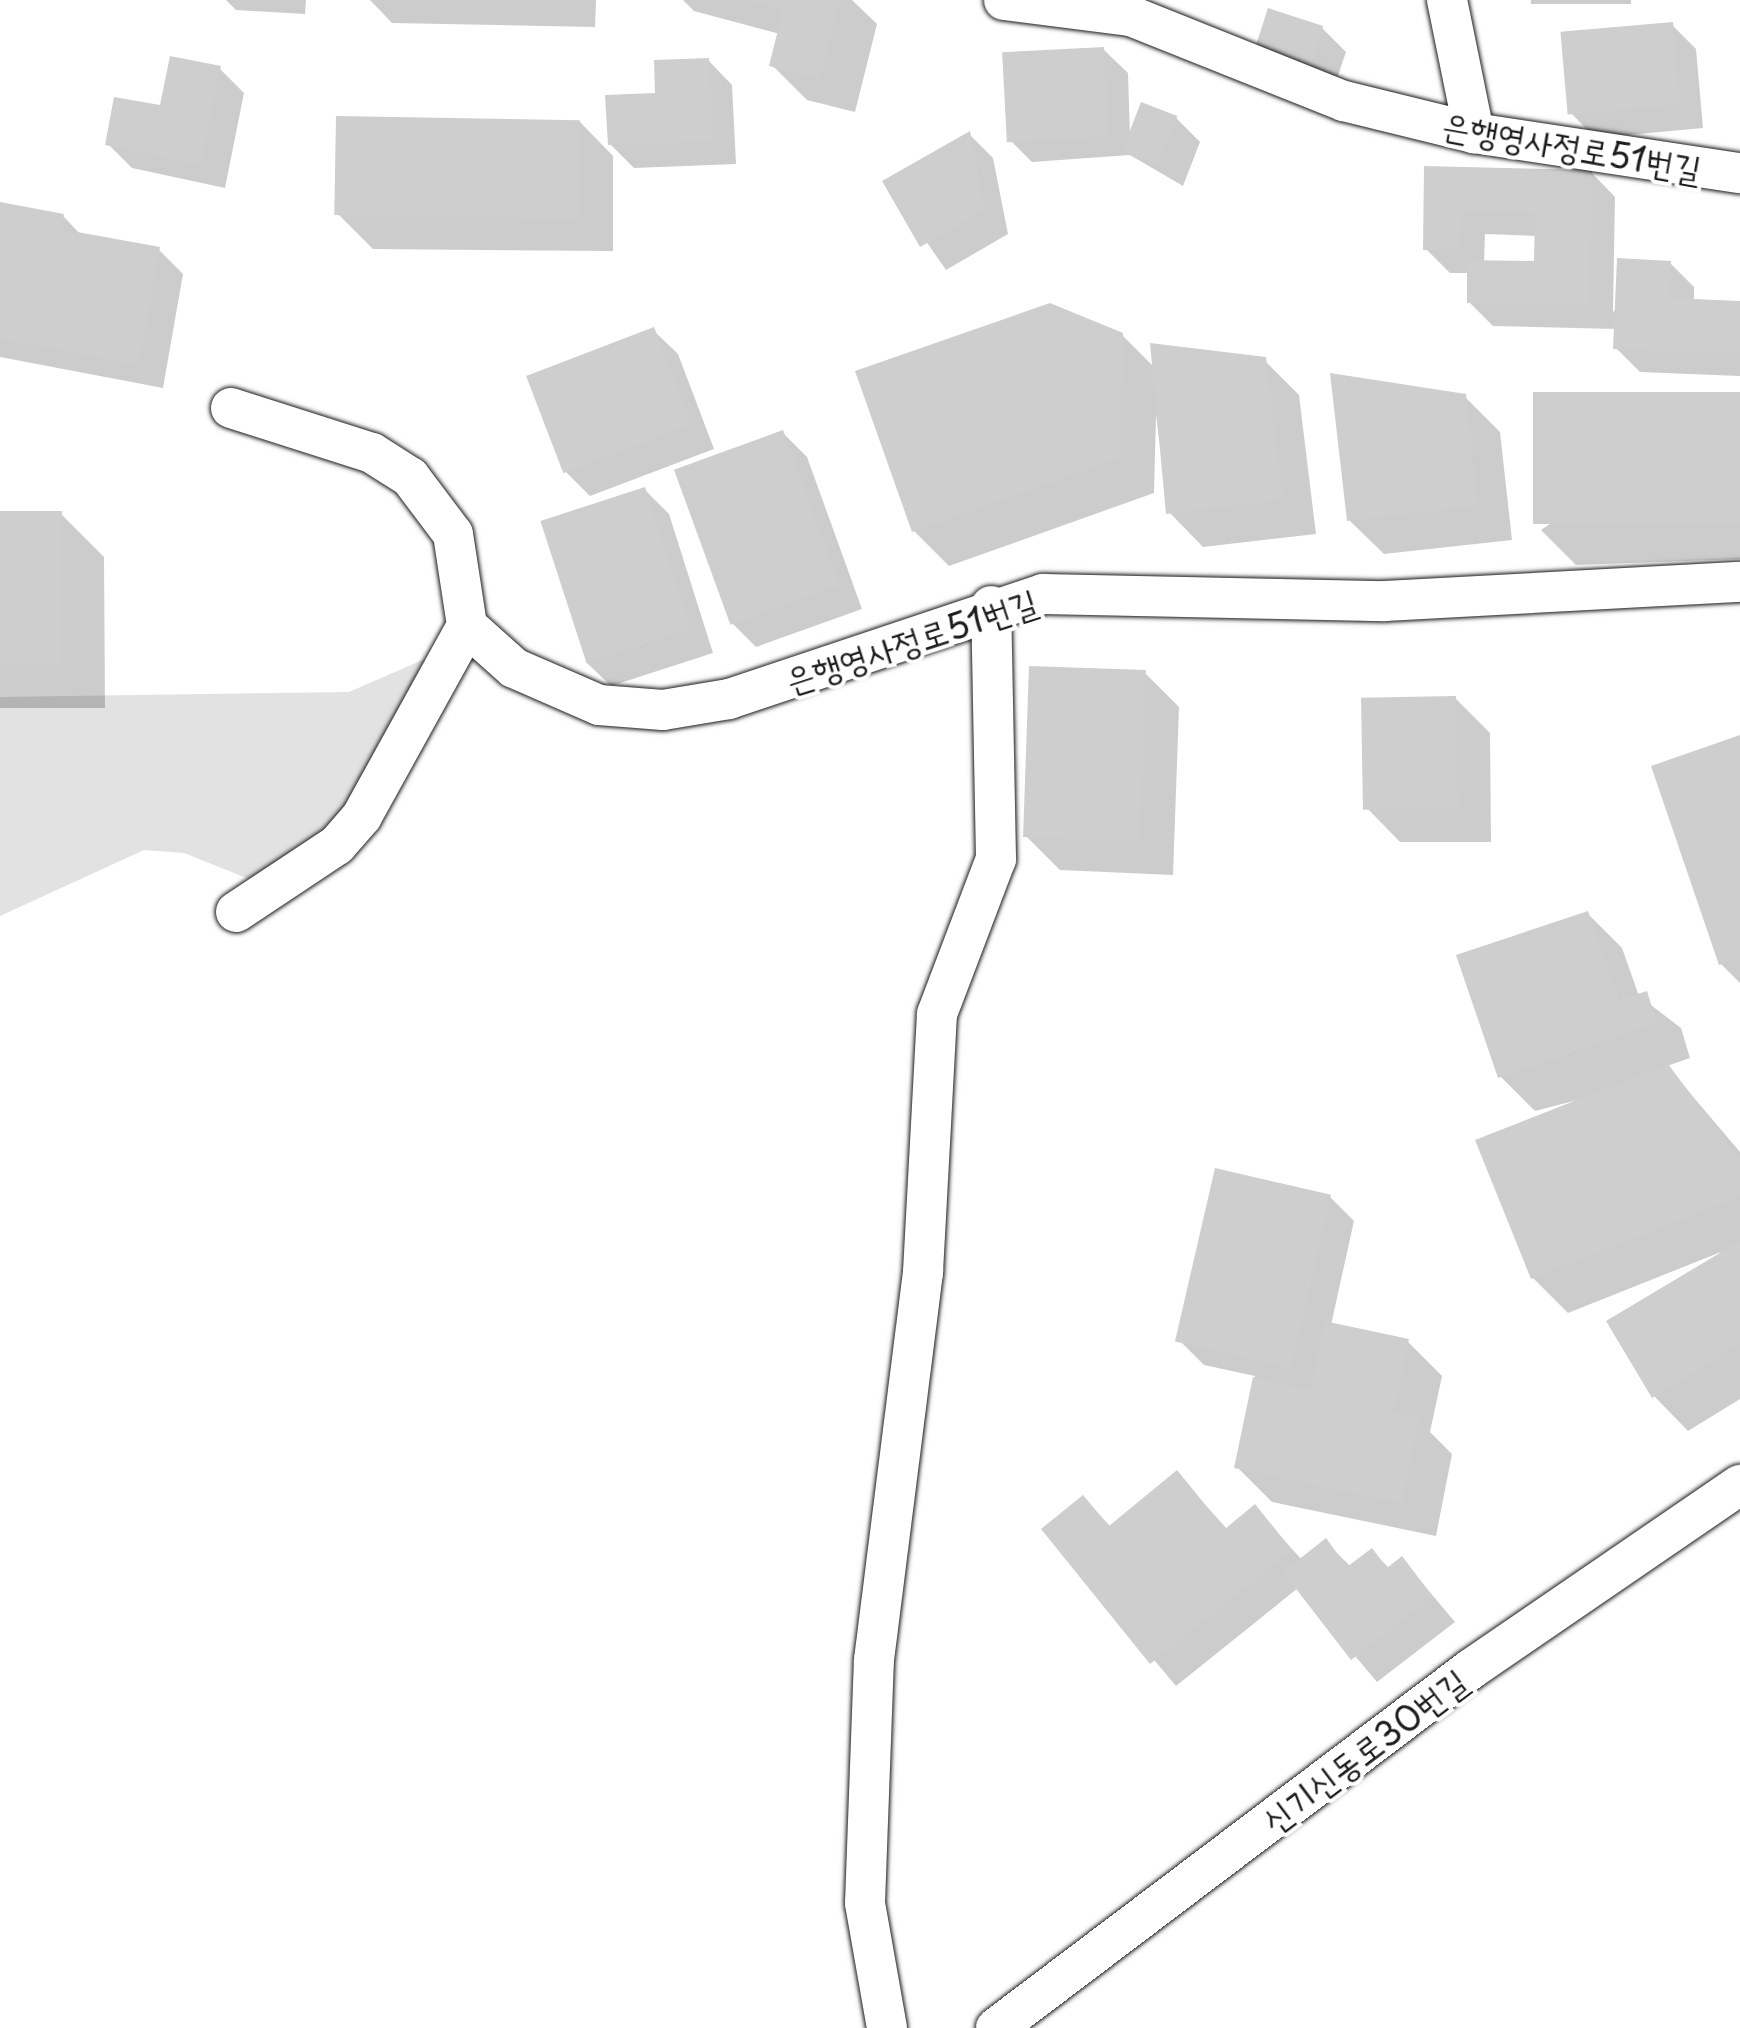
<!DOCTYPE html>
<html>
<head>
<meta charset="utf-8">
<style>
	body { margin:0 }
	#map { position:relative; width:1740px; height:2028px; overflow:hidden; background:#fff; font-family:"Playpen Sans","Poor Story",sans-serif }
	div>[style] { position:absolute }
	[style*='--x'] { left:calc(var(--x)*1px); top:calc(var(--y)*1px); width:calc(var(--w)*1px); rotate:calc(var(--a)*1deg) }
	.green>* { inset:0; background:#e2e2e2 }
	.shadow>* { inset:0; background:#0003; transform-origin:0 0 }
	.building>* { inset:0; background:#cecece; transform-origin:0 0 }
	.roads { filter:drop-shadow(0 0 2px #1c1c1c) drop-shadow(0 0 2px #1c1c1c) }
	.service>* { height:40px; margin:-20px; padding:0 20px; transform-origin:20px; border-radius:20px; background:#fff }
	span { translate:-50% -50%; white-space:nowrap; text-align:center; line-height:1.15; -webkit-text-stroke:8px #fff; paint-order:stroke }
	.street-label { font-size:35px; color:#1c1c1c }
</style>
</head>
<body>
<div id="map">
	<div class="green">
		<i style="clip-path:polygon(434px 655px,346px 812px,259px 883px,184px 853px,144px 850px,0 916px,0 697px,349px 692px)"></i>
	</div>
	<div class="shadow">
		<i style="clip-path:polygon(226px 0,306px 0,305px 14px,236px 10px)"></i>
		<i style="clip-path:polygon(370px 0,596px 0,595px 27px,392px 23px)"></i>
		<i style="clip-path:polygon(683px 0,852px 0,877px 24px,855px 112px,807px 100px,772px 65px,780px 34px,694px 11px)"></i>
		<i style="left:1531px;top:0;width:100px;height:4px"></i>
		<i style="clip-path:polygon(1672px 25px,1696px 49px,1703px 128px,1595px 138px,1571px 113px)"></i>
		<i style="clip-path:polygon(1322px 28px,1346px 52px,1335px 84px,1282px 67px,1258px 43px)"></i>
		<i style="clip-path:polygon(1103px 49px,1128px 73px,1130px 137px,1176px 118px,1200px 142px,1183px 186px,1130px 155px,1032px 162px,1008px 138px)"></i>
		<i style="clip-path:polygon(708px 60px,732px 85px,736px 164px,634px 168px,610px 144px)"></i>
		<i style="clip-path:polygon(220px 69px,244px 93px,225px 188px,132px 168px,108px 144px)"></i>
		<i style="clip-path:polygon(579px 121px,613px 156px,613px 251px,373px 249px,338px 214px)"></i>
		<i style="clip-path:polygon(969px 134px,993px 158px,1008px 234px,946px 270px,885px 182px)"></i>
		<i style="clip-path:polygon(evenodd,1427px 169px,1591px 172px,1615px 197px,1613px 312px,1670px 263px,1694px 287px,1694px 301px,1740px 304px,1740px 376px,1640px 372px,1616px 348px,1617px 329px,1493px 326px,1469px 302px,1469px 273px,1450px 273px,1426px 249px,1427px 169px,1485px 234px,1537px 236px,1536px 264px,1484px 263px,1485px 234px)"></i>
		<i style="clip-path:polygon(0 205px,63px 216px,82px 236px,159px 250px,183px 274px,163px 388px,0 357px)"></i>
		<i style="clip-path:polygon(653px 330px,678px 354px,714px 449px,590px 496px,566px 472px)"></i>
		<i style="clip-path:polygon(1122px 335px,1155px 368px,1264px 360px,1299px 395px,1316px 534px,1203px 547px,1169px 512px,1156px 415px,1154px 493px,949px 566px,914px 531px)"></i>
		<i style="clip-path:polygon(1740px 395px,1740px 559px,1576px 565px,1541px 530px)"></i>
		<i style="clip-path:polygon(1465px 397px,1500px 432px,1512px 540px,1384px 554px,1349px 520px)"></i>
		<i style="clip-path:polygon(783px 433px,807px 457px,862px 609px,756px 647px,732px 623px)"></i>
		<i style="clip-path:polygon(644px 489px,669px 514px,713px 653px,611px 686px,586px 662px)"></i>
		<i style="clip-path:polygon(0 514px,61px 514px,104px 557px,105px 708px,0 708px)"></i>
		<i style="clip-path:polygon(1145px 673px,1179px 707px,1173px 875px,1060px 870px,1026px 836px)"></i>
		<i style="clip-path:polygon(1455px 698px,1490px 733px,1491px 842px,1400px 842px,1366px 807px)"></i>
		<i style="clip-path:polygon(1740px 738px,1740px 983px,1721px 964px)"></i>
		<i style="clip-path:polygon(1587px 913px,1622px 948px,1639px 996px,1681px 1028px,1690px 1058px,1667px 1066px,1740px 1152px,1740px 1399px,1688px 1431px,1654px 1396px,1721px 1252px,1568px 1313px,1533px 1278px,1479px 1141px,1593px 1096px,1535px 1111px,1500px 1076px)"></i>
		<i style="clip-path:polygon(1329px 1196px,1354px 1221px,1331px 1325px,1407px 1341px,1442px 1376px,1430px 1432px,1452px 1454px,1436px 1536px,1272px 1502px,1237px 1467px,1255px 1376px,1204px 1365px,1180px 1341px)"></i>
		<i style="clip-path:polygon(1177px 1474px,1228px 1530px,1255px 1508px,1302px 1560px,1326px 1542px,1351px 1567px,1372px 1551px,1390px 1569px,1402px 1559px,1455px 1622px,1377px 1682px,1298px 1588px,1176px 1686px,1044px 1529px,1083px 1498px,1111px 1527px)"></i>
	</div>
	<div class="building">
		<i style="clip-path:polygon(749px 0,840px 0,820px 79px,769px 66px,783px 10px)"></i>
		<i style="left:1268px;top:8px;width:58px;height:38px;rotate:18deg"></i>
		<i style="left:1673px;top:22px;width:83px;height:113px;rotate:85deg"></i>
		<i style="left:1104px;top:47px;width:90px;height:102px;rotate:87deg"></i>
		<i style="clip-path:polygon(170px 56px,221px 66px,201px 165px,105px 145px,114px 97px,160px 105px)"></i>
		<i style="clip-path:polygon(709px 58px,713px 141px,608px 145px,605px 95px,655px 93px,654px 60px)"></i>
		<i style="left:1141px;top:102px;width:39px;height:52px;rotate:21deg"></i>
		<i style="left:336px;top:116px;width:244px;height:99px;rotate:1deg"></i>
		<i style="clip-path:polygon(970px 131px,985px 210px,920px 247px,882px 181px)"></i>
		<i style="clip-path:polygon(1424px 166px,1592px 170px,1589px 306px,1467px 303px,1467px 260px,1534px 261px,1535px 213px,1462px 211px,1460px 250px,1423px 250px)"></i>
		<i style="clip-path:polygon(0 202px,64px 214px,61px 229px,160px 247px,139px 365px,0 339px)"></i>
		<i style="clip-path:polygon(1617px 258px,1671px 261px,1670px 298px,1740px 301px,1740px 354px,1613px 349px)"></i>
		<i style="clip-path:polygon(1050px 303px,1123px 333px,1120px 458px,912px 532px,855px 371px)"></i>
		<i style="left:654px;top:327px;width:104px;height:137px;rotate:69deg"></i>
		<i style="clip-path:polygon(1150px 343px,1266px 357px,1283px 500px,1166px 514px)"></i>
		<i style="clip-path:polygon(1330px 373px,1466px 394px,1478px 506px,1347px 521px)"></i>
		<i style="left:1740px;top:392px;width:132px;height:207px;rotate:90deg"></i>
		<i style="left:783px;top:430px;width:165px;height:116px;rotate:70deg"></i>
		<i style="left:645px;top:487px;width:149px;height:110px;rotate:72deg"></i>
		<i style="left:0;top:511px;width:62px;height:155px"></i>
		<i style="left:1029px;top:666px;width:117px;height:171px;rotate:2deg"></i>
		<i style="left:1456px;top:696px;width:112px;height:95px;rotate:89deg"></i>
		<i style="clip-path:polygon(1740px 735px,1740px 958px,1719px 965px,1651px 766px)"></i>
		<i style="clip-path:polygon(1588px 911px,1619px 1000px,1647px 991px,1657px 1023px,1498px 1078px,1456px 955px)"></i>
		<i style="clip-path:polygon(1668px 1064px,1740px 1160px,1740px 1196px,1531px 1279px,1475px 1140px)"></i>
		<i style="left:1215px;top:1168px;width:119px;height:178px;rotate:13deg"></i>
		<i style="clip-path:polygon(1740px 1241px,1740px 1344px,1652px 1398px,1606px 1321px)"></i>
		<i style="clip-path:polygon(1324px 1321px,1409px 1339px,1394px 1412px,1419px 1417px,1402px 1503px,1234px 1468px,1253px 1377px,1310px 1390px)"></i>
		<i style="clip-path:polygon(1177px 1470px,1225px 1529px,1255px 1504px,1292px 1550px,1150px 1664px,1041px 1529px,1083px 1495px,1109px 1526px)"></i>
		<i style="clip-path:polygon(1326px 1538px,1347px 1567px,1372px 1548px,1387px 1568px,1402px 1556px,1433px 1597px,1351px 1660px,1283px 1572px)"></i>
	</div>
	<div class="roads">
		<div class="service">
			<i style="--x:1004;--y:0;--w:128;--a:7.2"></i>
			<i style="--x:1131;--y:16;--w:229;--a:21.8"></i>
			<i style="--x:1344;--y:101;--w:134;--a:13.8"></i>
			<i style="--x:1474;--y:133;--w:269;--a:8.6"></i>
			<i style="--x:1447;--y:0;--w:136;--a:78.5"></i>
			<i style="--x:231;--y:408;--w:148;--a:17.7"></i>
			<i style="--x:372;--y:453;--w:45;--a:32.3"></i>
			<i style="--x:410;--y:477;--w:71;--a:53"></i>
			<i style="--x:453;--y:534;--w:93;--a:81.3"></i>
			<i style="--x:467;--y:626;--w:63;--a:41.8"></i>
			<i style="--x:514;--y:668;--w:93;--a:23.5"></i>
			<i style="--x:599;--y:705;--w:64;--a:4.5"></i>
			<i style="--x:663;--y:710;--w:67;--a:-9.5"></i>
			<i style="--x:729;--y:699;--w:331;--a:-18.5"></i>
			<i style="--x:1043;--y:594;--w:342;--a:1.2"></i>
			<i style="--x:1385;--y:601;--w:356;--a:-3.1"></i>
			<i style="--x:236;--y:912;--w:121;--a:-33.6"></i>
			<i style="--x:337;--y:845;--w:38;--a:-49"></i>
			<i style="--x:362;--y:816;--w:217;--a:-61.1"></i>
			<i style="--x:887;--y:2028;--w:127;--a:-100"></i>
			<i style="--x:865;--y:1903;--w:243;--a:-87.9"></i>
			<i style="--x:874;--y:1660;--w:391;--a:-82.8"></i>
			<i style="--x:923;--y:1272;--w:258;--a:-86.9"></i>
			<i style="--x:937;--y:1014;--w:166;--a:-69.2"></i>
			<i style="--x:996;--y:859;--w:253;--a:-91.1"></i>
			<i style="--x:996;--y:2028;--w:595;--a:-37.08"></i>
			<i style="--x:1471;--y:1669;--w:326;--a:-34.4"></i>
		</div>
	</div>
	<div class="street-label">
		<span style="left:1572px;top:146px;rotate:10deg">은행영사정로51번길</span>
		<span style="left:911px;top:640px;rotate:-18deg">은행영사정로51번길</span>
		<span style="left:1364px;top:1750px;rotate:-37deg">신기신동로30번길</span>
	</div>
</div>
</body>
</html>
